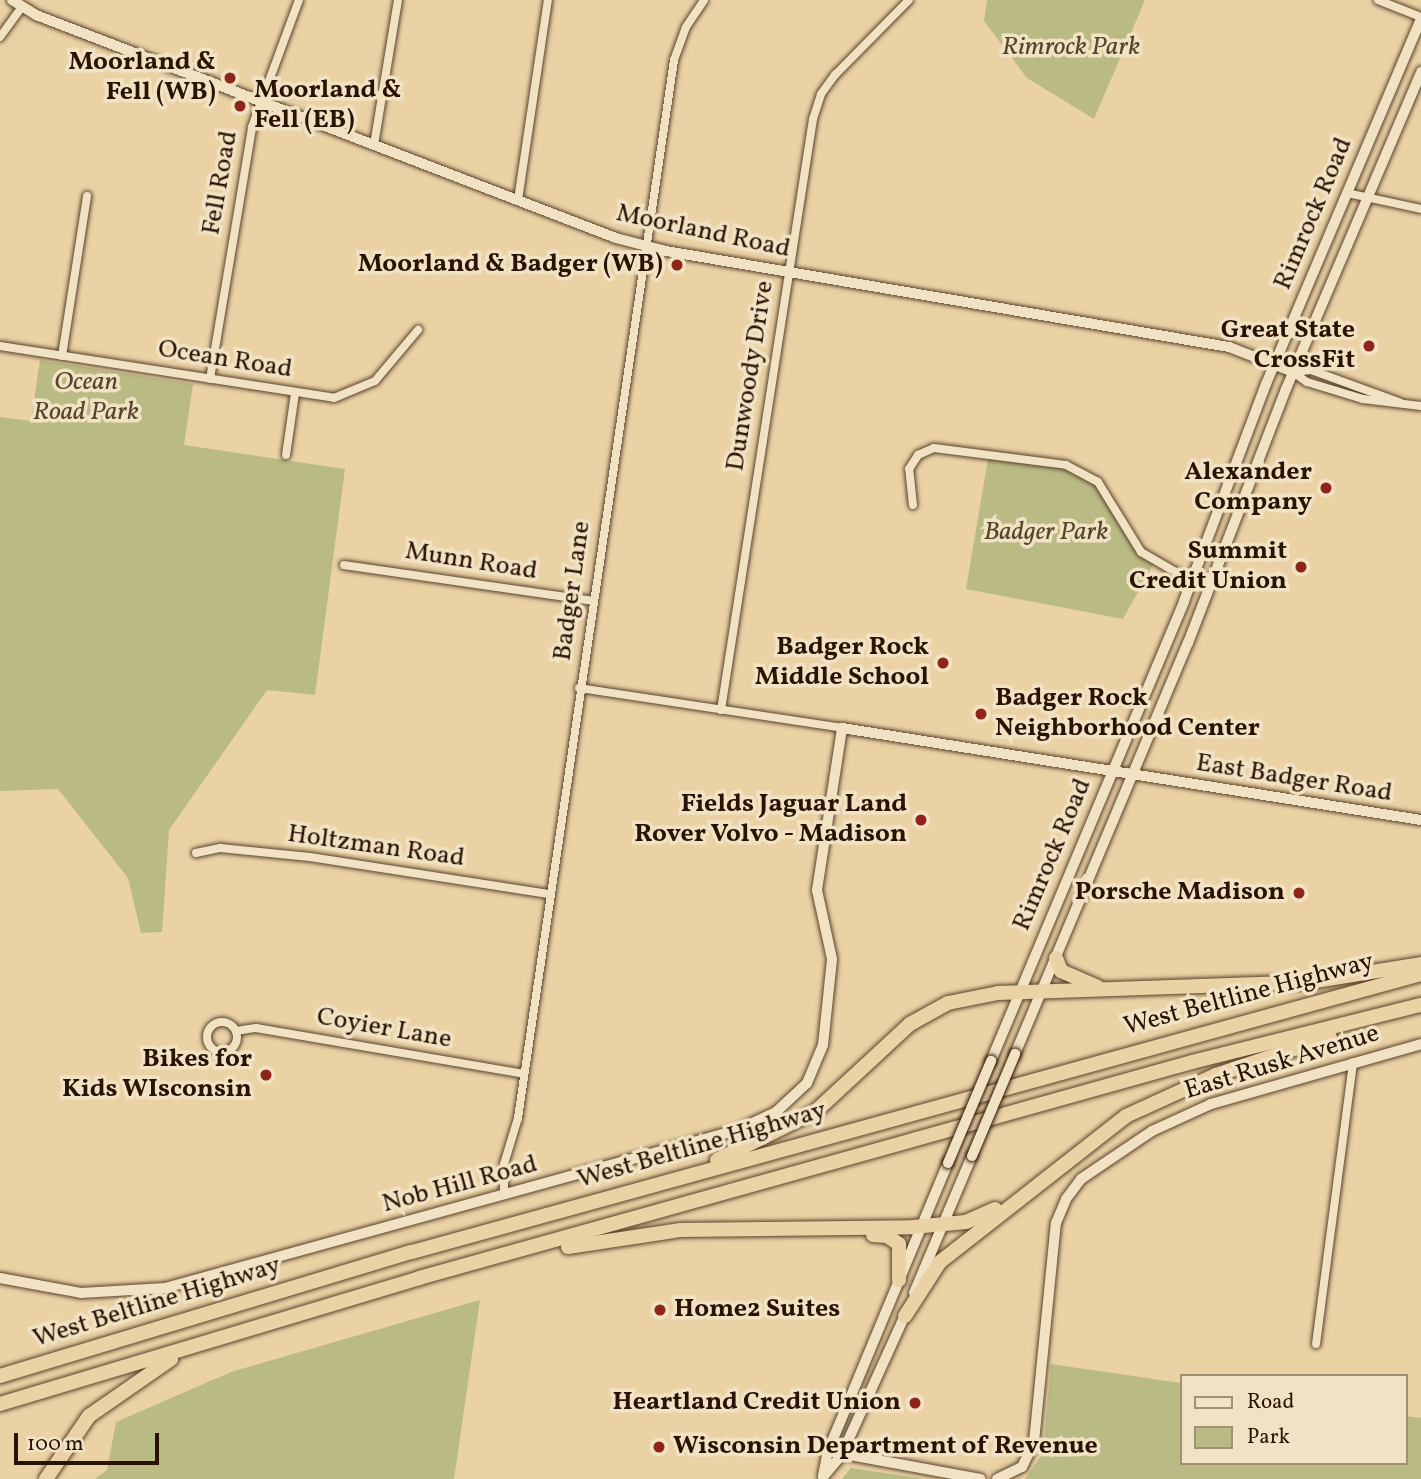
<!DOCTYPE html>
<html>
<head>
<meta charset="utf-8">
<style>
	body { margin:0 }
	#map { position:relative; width:1421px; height:1479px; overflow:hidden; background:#ead2a5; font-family:Vollkorn,serif }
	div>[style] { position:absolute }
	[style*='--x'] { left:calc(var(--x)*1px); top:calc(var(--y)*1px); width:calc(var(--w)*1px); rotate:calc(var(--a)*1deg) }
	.green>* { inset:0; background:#babb84 }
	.roads { filter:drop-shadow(0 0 2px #5a422c) drop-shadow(0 0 2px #5a422c) }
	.minor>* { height:8px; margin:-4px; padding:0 4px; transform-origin:4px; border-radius:4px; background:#f1e2c4 }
	.minor>.ring { margin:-4px; padding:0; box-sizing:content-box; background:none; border:8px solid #f1e2c4; border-radius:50% }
	.tertiary>* { height:10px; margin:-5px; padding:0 5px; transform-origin:5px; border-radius:5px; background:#f1e2c4 }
	.secondary>* { height:10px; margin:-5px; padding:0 5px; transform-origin:5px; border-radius:5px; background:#f1e2c4 }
	.motorway>* { height:14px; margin:-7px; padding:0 7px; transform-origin:7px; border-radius:7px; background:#ead2a5 }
	.bridges { filter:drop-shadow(0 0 2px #2a1204) drop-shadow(0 0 2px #2a1204) }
	.secondary-bridge>* { height:10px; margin:-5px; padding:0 5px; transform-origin:5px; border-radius:5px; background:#f1e2c4 }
	.dots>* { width:19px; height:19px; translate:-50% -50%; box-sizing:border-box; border:4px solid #f1e2c4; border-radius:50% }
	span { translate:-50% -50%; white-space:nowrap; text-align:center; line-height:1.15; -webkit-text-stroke:7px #f1e2c4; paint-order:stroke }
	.park-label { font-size:26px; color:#55452a; font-style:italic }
	.poi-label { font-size:26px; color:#2a1204; font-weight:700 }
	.right { translate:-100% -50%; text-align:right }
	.left { translate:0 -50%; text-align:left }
	.street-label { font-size:26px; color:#2a1204 }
	.legend { position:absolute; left:1180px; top:1374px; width:228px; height:91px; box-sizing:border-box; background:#f1e2c4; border:2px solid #a18f77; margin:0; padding:9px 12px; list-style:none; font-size:21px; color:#2a1204 }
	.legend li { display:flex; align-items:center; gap:14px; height:35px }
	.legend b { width:35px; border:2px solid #a18f77 }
	.scale { position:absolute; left:14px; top:1433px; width:145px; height:32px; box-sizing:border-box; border:4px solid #2a1204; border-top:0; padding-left:9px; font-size:21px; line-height:24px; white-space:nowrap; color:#2a1204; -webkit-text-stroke:5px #f1e2c4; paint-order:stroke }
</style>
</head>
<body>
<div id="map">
	<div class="green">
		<i style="clip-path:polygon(987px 0,1145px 0,1094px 119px,1027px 78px,984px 21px)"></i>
		<i style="clip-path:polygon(40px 360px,193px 384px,184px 445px,345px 469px,315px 695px,267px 690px,169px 830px,162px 932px,141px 933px,128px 878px,58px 789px,0 791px,0 417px,31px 421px)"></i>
		<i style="clip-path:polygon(989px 453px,1043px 461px,1092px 476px,1154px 563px,1123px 619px,966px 589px)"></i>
		<i style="clip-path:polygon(480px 1300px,454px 1479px,95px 1479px,107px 1470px,116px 1422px,231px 1372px)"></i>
		<i style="clip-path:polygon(1051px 1364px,1181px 1383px,1181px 1463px,1405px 1463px,1405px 1416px,1421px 1418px,1421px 1479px,1025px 1479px,1043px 1453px)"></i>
		<i style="clip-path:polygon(851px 1468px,925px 1479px,842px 1479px)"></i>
	</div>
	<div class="roads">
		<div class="minor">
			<i style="--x:1378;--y:0;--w:46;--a:21.6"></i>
			<i style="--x:0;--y:37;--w:37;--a:-54"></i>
			<i style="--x:374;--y:145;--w:147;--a:-80.6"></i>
			<i style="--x:1347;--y:193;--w:76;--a:12.2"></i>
			<i style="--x:518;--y:200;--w:202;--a:-81.5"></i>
			<i style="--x:0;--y:346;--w:338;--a:8.8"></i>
			<i style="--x:334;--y:398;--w:44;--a:-22.5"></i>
			<i style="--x:375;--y:381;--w:67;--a:-49.9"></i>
			<i style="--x:62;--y:356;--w:162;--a:-81.1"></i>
			<i style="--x:1293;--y:372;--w:17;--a:36"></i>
			<i style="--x:1307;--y:382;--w:59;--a:16.9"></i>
			<i style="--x:1363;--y:399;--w:58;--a:6.9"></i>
			<i style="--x:1293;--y:372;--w:18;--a:-6"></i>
			<i style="--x:1311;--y:370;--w:94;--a:20"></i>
			<i style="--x:210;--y:379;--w:255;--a:-80.5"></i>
			<i style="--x:252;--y:127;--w:135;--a:-69.7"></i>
			<i style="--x:286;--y:455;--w:63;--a:-81.7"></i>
			<i style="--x:913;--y:505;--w:36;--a:-96"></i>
			<i style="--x:909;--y:469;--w:17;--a:-57"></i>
			<i style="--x:918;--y:455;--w:17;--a:-24"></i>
			<i style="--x:934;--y:448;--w:133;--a:7.3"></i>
			<i style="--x:1066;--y:465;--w:36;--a:28"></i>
			<i style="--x:1098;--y:482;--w:82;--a:58.4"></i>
			<i style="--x:1141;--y:552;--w:44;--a:30.1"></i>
			<i style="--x:1179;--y:574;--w:34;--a:14"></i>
			<i style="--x:344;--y:565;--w:252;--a:8.2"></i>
			<i style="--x:579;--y:688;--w:266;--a:8.6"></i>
			<i style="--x:721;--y:710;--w:598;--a:-81.15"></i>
			<i style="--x:813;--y:119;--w:26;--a:-72"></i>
			<i style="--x:821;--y:94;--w:24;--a:-54"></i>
			<i style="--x:835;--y:75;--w:105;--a:-45.4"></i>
			<i style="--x:196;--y:853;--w:25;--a:-12"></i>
			<i style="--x:220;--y:848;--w:90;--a:5.7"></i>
			<i style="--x:310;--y:857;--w:243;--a:8.8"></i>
			<i class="ring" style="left:207px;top:1022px;width:22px;height:22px"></i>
			<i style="--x:236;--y:1031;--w:20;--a:-9"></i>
			<i style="--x:256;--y:1028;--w:272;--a:9.7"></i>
			<i style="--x:504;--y:1194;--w:30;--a:-90"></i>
			<i style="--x:504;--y:1164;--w:48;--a:-73.1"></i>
			<i style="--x:518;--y:1118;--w:1069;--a:-81.61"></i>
			<i style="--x:674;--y:60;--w:35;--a:-70"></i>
			<i style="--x:686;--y:27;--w:32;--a:-56"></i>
			<i style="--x:1316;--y:1344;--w:284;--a:-82.5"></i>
		</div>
		<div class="tertiary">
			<i style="--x:12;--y:0;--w:28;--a:32"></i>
			<i style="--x:36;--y:15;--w:621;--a:21.03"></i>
			<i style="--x:616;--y:238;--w:52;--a:14.6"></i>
			<i style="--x:666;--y:251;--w:571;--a:9.68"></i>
			<i style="--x:1229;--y:347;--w:69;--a:21.3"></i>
			<i style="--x:0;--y:1278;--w:82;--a:10.5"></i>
			<i style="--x:81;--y:1293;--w:84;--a:-3.4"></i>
			<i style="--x:165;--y:1288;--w:593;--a:-15.44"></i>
			<i style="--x:737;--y:1130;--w:43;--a:-24.8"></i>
			<i style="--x:776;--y:1112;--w:42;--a:-43.1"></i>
			<i style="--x:807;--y:1083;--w:41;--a:-67.2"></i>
			<i style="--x:823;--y:1045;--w:86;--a:-84"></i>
			<i style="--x:832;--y:959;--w:71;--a:-102.3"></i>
			<i style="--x:817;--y:890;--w:164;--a:-81.2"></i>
			<i style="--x:842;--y:728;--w:586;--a:9.03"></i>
			<i style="--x:828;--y:1451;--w:155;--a:10.4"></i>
			<i style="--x:997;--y:1479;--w:28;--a:-26"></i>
			<i style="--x:1022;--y:1467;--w:28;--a:-64"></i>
			<i style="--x:1034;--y:1442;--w:220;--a:-84.3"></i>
			<i style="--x:1056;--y:1223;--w:26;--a:-67"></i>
			<i style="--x:1066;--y:1199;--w:25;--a:-53"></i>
			<i style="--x:1081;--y:1179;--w:86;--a:-34.1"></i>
			<i style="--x:1152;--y:1131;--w:65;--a:-24.6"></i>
			<i style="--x:1211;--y:1104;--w:218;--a:-15.9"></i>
		</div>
		<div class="secondary">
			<i style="--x:1015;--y:1054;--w:446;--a:-67.2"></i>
			<i style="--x:1188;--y:643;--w:272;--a:-68.9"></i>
			<i style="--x:1286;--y:389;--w:345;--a:-66.9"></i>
			<i style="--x:991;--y:1061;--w:499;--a:-67.2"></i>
			<i style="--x:1184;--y:601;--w:232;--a:-69.3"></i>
			<i style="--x:1266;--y:384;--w:397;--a:-67"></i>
			<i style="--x:914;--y:1293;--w:149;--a:-67.1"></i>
			<i style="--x:823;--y:1476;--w:25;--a:-79"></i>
			<i style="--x:828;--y:1451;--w:312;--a:-67.4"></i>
			<i style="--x:823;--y:1477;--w:30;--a:-50"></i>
			<i style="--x:842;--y:1454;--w:157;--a:-65.6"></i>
		</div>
		<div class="motorway">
			<i style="--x:1056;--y:958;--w:14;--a:69"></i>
			<i style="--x:1061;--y:971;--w:40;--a:23.4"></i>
			<i style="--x:717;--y:1160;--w:110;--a:-26.3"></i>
			<i style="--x:816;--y:1111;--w:128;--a:-42.8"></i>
			<i style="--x:910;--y:1024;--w:43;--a:-28.9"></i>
			<i style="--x:948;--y:1003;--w:51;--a:-11.3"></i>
			<i style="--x:998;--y:993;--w:311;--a:-2"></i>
			<i style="--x:1309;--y:982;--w:113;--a:-9.1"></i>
			<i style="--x:873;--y:1235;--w:14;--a:4"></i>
			<i style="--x:887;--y:1236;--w:14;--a:34"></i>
			<i style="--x:899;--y:1244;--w:36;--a:90"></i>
			<i style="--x:568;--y:1247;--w:114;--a:-8.6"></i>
			<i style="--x:681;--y:1230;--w:232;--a:-0.7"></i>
			<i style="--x:913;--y:1227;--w:53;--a:-5.4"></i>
			<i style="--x:966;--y:1222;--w:32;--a:-24"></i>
			<i style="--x:905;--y:1316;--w:64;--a:-57.1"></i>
			<i style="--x:940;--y:1262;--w:236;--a:-38.1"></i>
			<i style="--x:1126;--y:1116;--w:99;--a:-24.5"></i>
			<i style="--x:1216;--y:1075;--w:120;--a:-18.4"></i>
			<i style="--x:0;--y:1376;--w:430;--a:-16.8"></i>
			<i style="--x:412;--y:1252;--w:1047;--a:-15.4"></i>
			<i style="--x:0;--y:1404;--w:438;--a:-16.7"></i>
			<i style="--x:419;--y:1278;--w:803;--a:-15.61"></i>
			<i style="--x:1192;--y:1062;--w:236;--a:-14"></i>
			<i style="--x:46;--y:1479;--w:76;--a:-55.7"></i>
			<i style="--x:89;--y:1416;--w:100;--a:-34.8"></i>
		</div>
	</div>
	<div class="bridges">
		<div class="secondary-bridge">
			<i style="--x:972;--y:1156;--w:111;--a:-67.1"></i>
			<i style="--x:948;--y:1163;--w:111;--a:-67.1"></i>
		</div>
	</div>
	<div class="dots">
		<i style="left:230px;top:78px;background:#8f2418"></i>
		<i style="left:240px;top:106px;background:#8f2418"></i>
		<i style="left:677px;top:265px;background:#8f2418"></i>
		<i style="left:1369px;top:346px;background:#8f2418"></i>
		<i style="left:1326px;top:488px;background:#8f2418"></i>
		<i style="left:1301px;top:567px;background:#8f2418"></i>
		<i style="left:943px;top:663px;background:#8f2418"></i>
		<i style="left:981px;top:714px;background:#8f2418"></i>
		<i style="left:921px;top:820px;background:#8f2418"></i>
		<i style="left:1299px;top:893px;background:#8f2418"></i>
		<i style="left:266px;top:1075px;background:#8f2418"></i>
		<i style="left:660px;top:1310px;background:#8f2418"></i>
		<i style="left:915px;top:1403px;background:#8f2418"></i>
		<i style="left:659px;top:1447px;background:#8f2418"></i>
	</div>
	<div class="park-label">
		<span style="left:1071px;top:48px">Rimrock Park</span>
		<span style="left:86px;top:398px">Ocean<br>Road Park</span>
		<span style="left:1046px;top:533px">Badger Park</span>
	</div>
	<div class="poi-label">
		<span class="right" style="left:216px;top:78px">Moorland &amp;<br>Fell (WB)</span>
		<span class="left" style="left:254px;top:106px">Moorland &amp;<br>Fell (EB)</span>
		<span class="right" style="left:663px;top:265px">Moorland &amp; Badger (WB)</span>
		<span class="right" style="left:1355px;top:346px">Great State<br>CrossFit</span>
		<span class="right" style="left:1312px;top:488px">Alexander<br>Company</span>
		<span class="right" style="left:1287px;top:567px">Summit<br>Credit Union</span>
		<span class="right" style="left:929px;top:663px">Badger Rock<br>Middle School</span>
		<span class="left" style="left:995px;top:714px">Badger Rock<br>Neighborhood Center</span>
		<span class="right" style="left:907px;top:820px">Fields Jaguar Land<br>Rover Volvo - Madison</span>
		<span class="right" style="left:1285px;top:893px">Porsche Madison</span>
		<span class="right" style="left:252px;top:1075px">Bikes for<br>Kids WIsconsin</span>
		<span class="left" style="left:674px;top:1310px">Home2 Suites</span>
		<span class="right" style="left:901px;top:1403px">Heartland Credit Union</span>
		<span class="left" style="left:673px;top:1447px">Wisconsin Department of Revenue</span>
	</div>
	<div class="street-label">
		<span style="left:221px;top:183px;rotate:-80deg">Fell Road</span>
		<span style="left:1314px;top:214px;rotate:-67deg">Rimrock Road</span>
		<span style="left:703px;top:232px;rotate:12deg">Moorland Road</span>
		<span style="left:225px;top:360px;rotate:9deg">Ocean Road</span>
		<span style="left:751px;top:376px;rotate:-81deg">Dunwoody Drive</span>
		<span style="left:471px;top:562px;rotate:9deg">Munn Road</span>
		<span style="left:573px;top:591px;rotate:-82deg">Badger Lane</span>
		<span style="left:1294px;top:779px;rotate:9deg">East Badger Road</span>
		<span style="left:376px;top:847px;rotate:8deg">Holtzman Road</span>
		<span style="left:1053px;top:855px;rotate:-67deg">Rimrock Road</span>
		<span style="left:1249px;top:995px;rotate:-15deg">West Beltline Highway</span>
		<span style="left:384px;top:1029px;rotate:10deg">Coyier Lane</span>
		<span style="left:1282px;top:1063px;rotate:-17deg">East Rusk Avenue</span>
		<span style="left:702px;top:1146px;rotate:-16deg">West Beltline Highway</span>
		<span style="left:460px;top:1185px;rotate:-15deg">Nob Hill Road</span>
		<span style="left:157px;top:1303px;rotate:-17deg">West Beltline Highway</span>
	</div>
	<ul class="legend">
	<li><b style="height:9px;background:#f1e2c4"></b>Road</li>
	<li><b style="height:19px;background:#babb84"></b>Park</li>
	</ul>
	<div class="scale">100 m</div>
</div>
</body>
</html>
